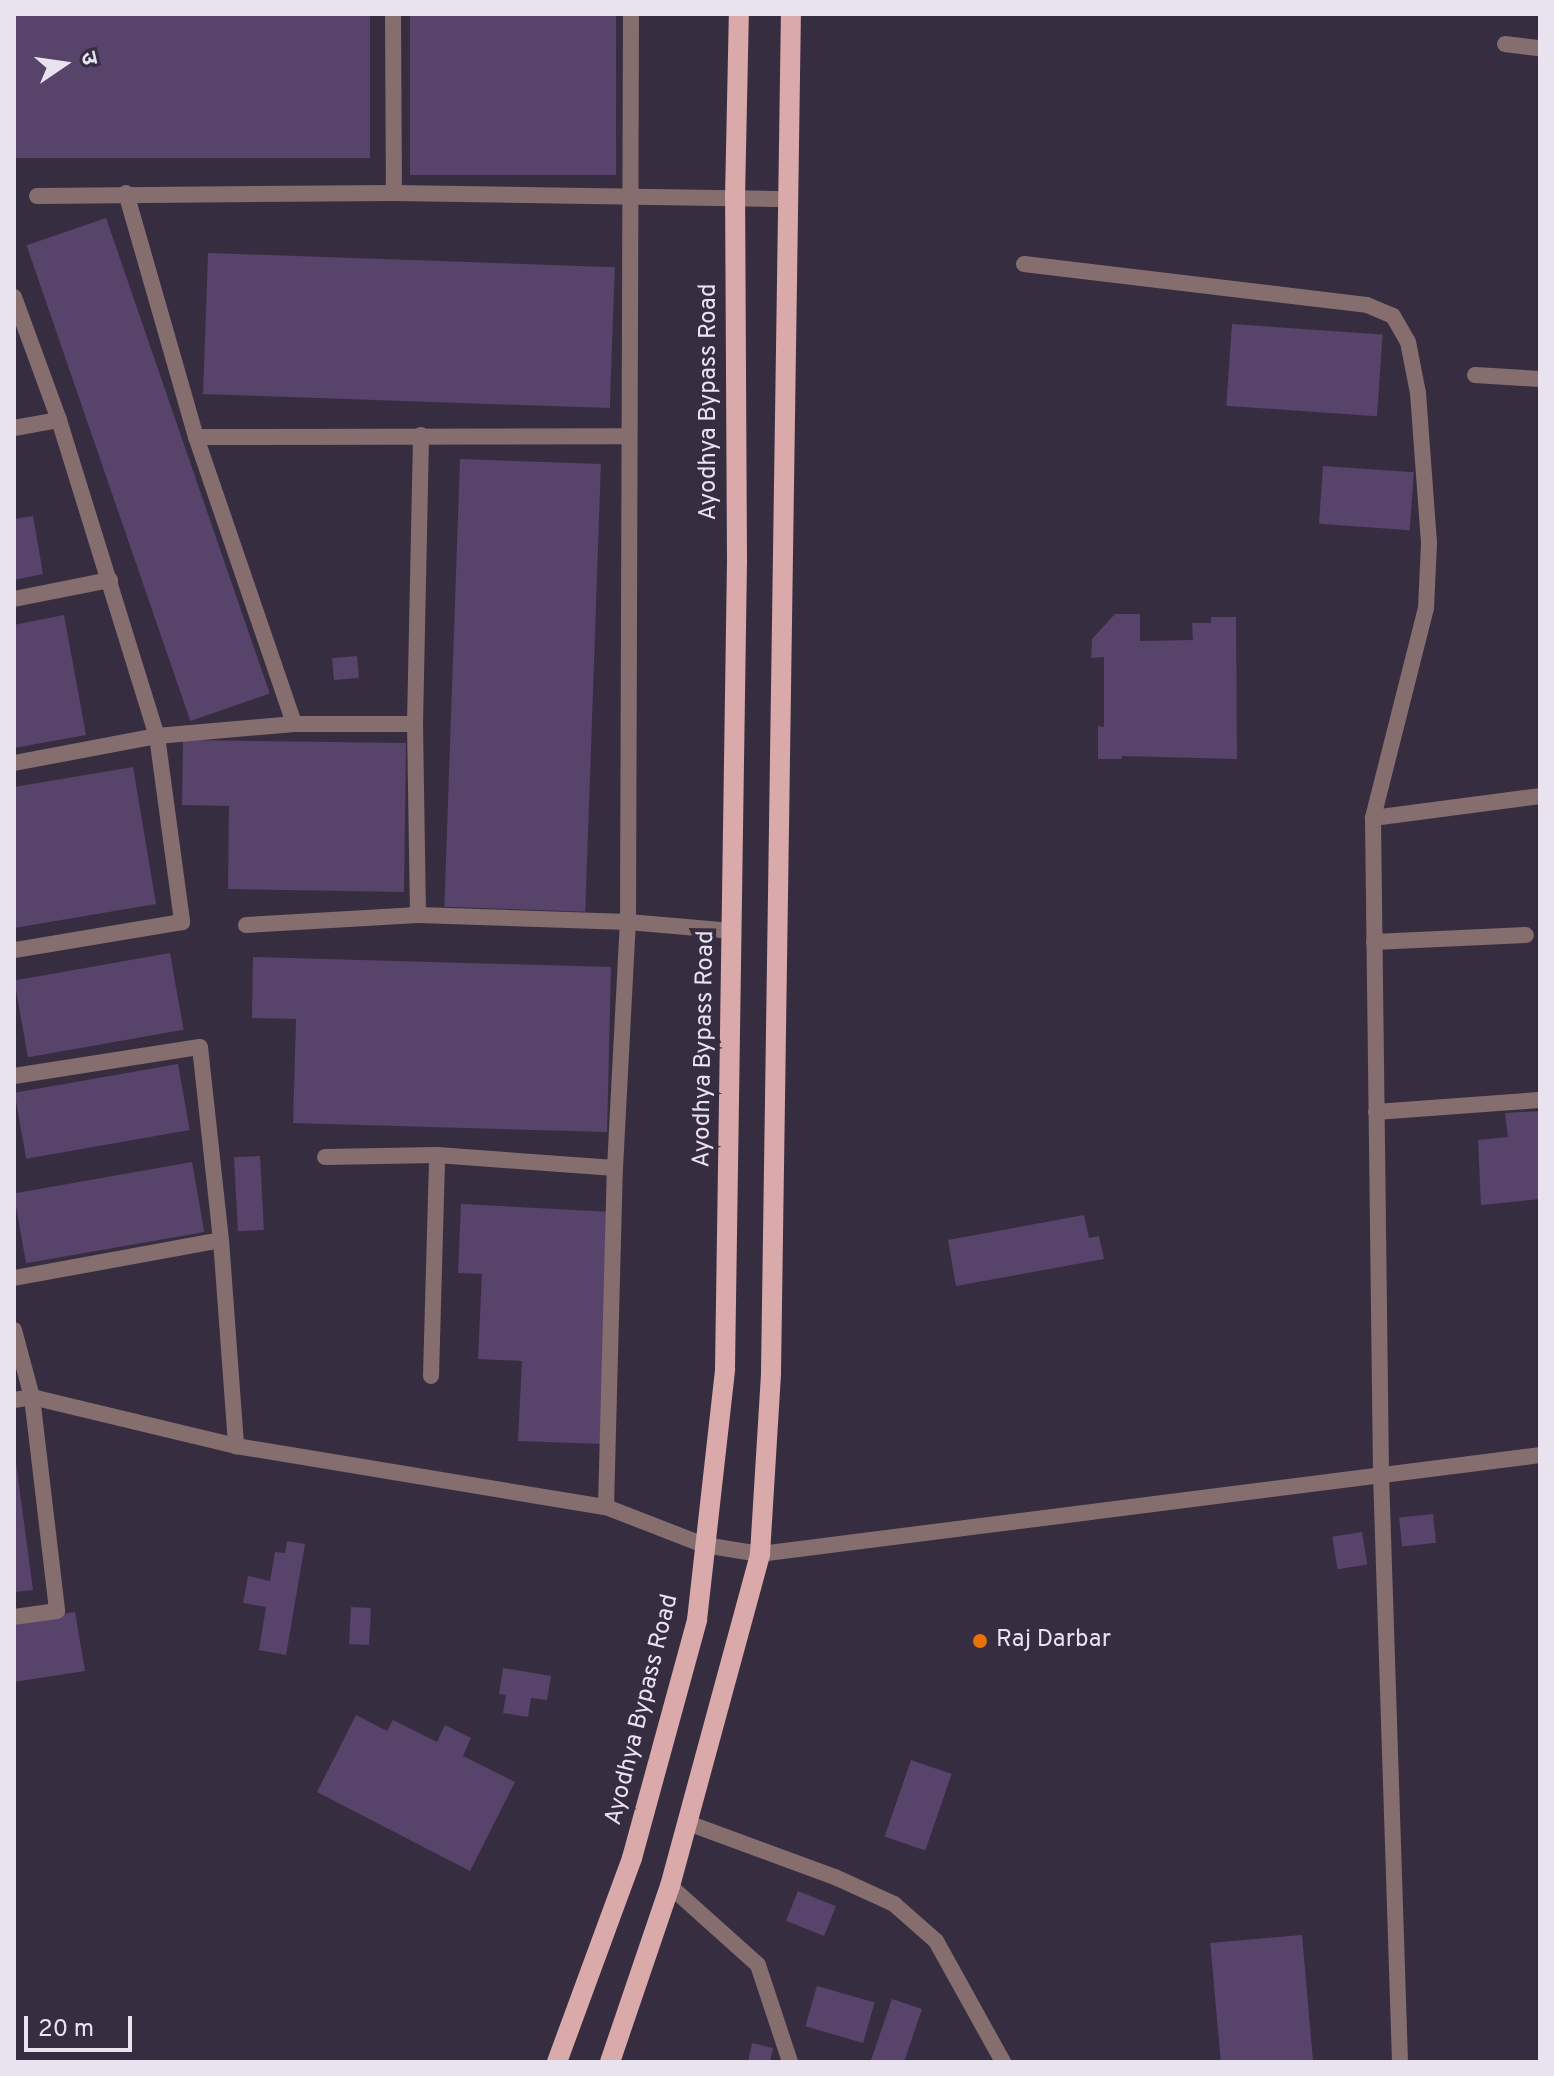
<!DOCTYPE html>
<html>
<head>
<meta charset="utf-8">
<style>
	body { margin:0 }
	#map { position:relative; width:1554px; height:2076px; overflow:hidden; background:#372d41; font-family:Overpass,"Noto Sans Devanagari",sans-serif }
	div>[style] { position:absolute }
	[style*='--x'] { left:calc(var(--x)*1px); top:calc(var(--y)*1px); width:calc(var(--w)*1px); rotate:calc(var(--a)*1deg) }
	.building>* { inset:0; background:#58436a; transform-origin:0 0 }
	.lane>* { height:16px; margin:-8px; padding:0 8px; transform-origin:8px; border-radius:8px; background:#866e6e }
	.street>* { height:16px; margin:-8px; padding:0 8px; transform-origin:8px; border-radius:8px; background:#866e6e }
	.primary>* { height:20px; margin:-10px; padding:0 10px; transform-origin:10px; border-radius:10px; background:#daa9aa }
	.dots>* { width:22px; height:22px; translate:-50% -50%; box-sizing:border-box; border:4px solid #372d41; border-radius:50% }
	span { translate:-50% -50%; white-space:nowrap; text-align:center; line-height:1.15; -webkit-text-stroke:8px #372d41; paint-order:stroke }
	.street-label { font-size:24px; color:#e9e3f0 }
	.poi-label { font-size:24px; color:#e9e3f0 }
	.left { translate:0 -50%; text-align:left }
	.frame { position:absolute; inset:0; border:16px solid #e9e3f0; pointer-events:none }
	.north { position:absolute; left:24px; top:24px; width:80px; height:80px; -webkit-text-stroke:6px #372d41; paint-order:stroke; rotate:77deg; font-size:22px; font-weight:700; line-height:32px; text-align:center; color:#e9e3f0 }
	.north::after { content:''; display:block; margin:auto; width:28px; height:36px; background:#e9e3f0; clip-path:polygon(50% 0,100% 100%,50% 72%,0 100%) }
	.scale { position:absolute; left:24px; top:2016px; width:108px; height:36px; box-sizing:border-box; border:4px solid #e9e3f0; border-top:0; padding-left:10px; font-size:24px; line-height:28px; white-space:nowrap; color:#e9e3f0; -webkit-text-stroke:6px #372d41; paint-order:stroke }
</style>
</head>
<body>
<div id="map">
	<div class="building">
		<i style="left:14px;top:14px;width:356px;height:144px"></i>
		<i style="left:410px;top:14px;width:206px;height:161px"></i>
		<i style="left:106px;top:218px;width:503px;height:84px;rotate:71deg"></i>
		<i style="left:208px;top:253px;width:407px;height:141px;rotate:2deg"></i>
		<i style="left:1232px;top:324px;width:151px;height:82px;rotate:4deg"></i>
		<i style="left:460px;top:459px;width:141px;height:448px;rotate:2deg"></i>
		<i style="left:1323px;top:466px;width:91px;height:58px;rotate:4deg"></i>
		<i style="clip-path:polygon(33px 516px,43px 574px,14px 580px,14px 519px)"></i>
		<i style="clip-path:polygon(1115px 614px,1140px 614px,1140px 641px,1193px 640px,1192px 623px,1211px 623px,1211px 617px,1236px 617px,1237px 759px,1122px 756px,1122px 759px,1098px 759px,1098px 726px,1104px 727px,1104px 657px,1091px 658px,1092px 639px)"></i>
		<i style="clip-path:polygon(64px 615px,86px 735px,14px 748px,14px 625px)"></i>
		<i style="left:357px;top:656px;width:22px;height:25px;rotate:85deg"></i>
		<i style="clip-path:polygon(183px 740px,406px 743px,404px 892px,228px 889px,229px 806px,182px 805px)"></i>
		<i style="clip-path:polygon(133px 767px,156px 904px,14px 928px,14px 787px)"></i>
		<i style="left:170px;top:953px;width:78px;height:158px;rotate:80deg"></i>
		<i style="clip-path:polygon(253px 957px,611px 967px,607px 1132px,293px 1123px,296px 1019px,252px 1018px)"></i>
		<i style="left:178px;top:1064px;width:67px;height:166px;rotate:80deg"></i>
		<i style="clip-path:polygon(1540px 1111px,1540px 1199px,1481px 1205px,1478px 1140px,1508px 1137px,1505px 1113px)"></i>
		<i style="left:260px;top:1156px;width:74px;height:26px;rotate:87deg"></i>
		<i style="left:192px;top:1162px;width:71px;height:181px;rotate:80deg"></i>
		<i style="clip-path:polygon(461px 1204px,612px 1212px,602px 1444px,518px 1441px,522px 1361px,478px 1359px,482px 1274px,458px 1273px)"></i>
		<i style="clip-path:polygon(1084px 1215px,1089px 1238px,1099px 1236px,1104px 1259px,956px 1286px,948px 1240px)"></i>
		<i style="clip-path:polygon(16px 1463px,33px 1590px,14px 1592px,14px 1464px)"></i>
		<i style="left:1433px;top:1514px;width:29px;height:34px;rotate:84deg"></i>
		<i style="left:1362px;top:1532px;width:33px;height:30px;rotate:81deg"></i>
		<i style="clip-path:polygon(287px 1541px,305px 1544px,286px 1655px,259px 1650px,266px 1607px,243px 1603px,248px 1576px,270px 1581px,275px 1552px,285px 1553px)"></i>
		<i style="left:351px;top:1607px;width:20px;height:37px;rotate:3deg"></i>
		<i style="clip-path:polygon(75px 1612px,85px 1671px,14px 1682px,14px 1622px)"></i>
		<i style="clip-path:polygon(503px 1668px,551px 1676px,547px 1700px,531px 1698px,528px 1717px,503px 1713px,506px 1695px,499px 1694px)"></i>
		<i style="clip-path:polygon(356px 1715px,387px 1731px,393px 1720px,437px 1742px,445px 1725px,471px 1738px,463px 1756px,515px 1782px,470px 1871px,317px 1792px)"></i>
		<i style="left:911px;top:1760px;width:43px;height:81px;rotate:19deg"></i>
		<i style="left:798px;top:1891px;width:41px;height:32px;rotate:22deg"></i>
		<i style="left:1302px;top:1935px;width:127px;height:92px;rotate:85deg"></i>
		<i style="left:817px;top:1986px;width:60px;height:42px;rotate:16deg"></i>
		<i style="clip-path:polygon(892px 1999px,922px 2009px,904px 2062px,875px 2062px,871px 2060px)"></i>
		<i style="clip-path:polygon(752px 2043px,773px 2048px,770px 2062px,748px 2062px)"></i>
	</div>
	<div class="lane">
		<i style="--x:1024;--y:264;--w:345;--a:6.8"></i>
		<i style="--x:1367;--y:305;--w:28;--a:23"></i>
		<i style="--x:1393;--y:316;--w:30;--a:60"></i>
		<i style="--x:1408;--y:342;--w:52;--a:78.9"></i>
		<i style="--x:1418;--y:393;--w:150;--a:85.8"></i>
		<i style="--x:1429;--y:543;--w:65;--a:92.6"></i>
		<i style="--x:1426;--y:608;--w:217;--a:104.2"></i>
	</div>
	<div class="street">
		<i style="--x:393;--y:14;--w:179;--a:89.7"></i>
		<i style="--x:1505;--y:44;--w:35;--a:7"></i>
		<i style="--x:126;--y:193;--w:254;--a:74"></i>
		<i style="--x:196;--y:437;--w:303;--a:71.1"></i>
		<i style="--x:37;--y:196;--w:357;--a:-0.5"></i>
		<i style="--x:394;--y:193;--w:394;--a:0.9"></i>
		<i style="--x:14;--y:297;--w:131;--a:69.9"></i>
		<i style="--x:59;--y:420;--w:331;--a:72.8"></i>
		<i style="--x:157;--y:736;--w:188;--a:82.3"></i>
		<i style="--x:182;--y:922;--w:170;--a:170.5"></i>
		<i style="--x:1475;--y:375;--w:65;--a:3.5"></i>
		<i style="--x:14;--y:428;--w:46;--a:-10.1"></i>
		<i style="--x:196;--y:437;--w:431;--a:-0.1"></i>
		<i style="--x:14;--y:599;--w:98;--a:-11.2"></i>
		<i style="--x:14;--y:763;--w:146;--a:-10.7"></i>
		<i style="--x:157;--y:736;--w:138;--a:-5"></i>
		<i style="--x:294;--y:724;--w:121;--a:0"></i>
		<i style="--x:418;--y:915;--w:191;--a:-90.9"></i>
		<i style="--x:415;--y:724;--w:289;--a:-88.8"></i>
		<i style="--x:246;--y:925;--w:172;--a:-3.3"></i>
		<i style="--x:418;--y:915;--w:210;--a:1.9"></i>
		<i style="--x:628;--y:922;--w:105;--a:4.9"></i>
		<i style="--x:1374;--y:942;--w:152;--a:-2.6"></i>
		<i style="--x:14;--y:1076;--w:188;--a:-8.9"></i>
		<i style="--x:200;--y:1047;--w:194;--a:83.8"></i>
		<i style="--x:221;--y:1240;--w:207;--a:85.8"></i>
		<i style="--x:1376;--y:1112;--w:163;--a:-4.2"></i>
		<i style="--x:325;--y:1157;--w:112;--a:-1"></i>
		<i style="--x:437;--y:1155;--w:178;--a:4.2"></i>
		<i style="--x:14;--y:1278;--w:210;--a:-10.4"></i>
		<i style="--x:14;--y:1330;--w:69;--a:75"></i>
		<i style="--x:32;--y:1397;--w:215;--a:83.3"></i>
		<i style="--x:57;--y:1611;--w:43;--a:172.1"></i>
		<i style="--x:431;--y:1376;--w:221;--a:-88.4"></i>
		<i style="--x:14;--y:1400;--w:18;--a:-9"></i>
		<i style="--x:32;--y:1397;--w:210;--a:13.5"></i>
		<i style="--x:236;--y:1446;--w:375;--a:9.4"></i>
		<i style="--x:606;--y:1507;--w:105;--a:21.2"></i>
		<i style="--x:704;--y:1545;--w:57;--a:9.1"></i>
		<i style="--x:760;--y:1554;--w:786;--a:-7.23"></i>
		<i style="--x:606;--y:1507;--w:339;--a:-88.5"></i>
		<i style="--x:615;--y:1168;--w:246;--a:-87"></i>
		<i style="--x:628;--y:922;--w:908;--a:-89.81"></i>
		<i style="--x:688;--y:1823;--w:157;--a:20.2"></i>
		<i style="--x:835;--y:1877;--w:65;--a:24.6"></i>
		<i style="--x:894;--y:1904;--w:56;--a:41.4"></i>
		<i style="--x:936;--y:1941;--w:138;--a:61"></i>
		<i style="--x:670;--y:1886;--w:118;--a:41.9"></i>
		<i style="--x:758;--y:1965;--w:102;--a:71.7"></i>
		<i style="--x:1400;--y:2062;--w:589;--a:-91.85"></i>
		<i style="--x:1381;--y:1473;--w:655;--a:-90.7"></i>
		<i style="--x:1373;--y:818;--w:168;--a:-7.5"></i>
	</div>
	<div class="primary">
		<i style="--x:557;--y:2062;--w:217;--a:-69.8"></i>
		<i style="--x:632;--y:1858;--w:247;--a:-74.7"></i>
		<i style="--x:697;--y:1620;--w:253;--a:-83.6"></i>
		<i style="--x:725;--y:1369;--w:807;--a:-89.15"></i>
		<i style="--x:737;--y:562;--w:364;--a:-90.3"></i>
		<i style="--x:735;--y:198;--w:184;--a:-88.8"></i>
		<i style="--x:610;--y:2062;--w:186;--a:-71.2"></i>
		<i style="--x:670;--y:1886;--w:344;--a:-74.8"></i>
		<i style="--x:760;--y:1554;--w:182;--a:-86.5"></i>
		<i style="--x:771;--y:1372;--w:1358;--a:-89.16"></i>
	</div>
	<div class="dots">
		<i style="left:980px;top:1641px;background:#e8710a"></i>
	</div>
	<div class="street-label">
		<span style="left:710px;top:402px;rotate:-90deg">Ayodhya Bypass Road</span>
		<span style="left:705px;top:1049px;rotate:-89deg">Ayodhya Bypass Road</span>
		<span style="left:643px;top:1710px;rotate:-76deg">Ayodhya Bypass Road</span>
	</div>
	<div class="poi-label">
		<span class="left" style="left:996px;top:1641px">Raj Darbar</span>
	</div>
	<div class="frame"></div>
	<div class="north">उ</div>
	<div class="scale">20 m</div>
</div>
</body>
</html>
